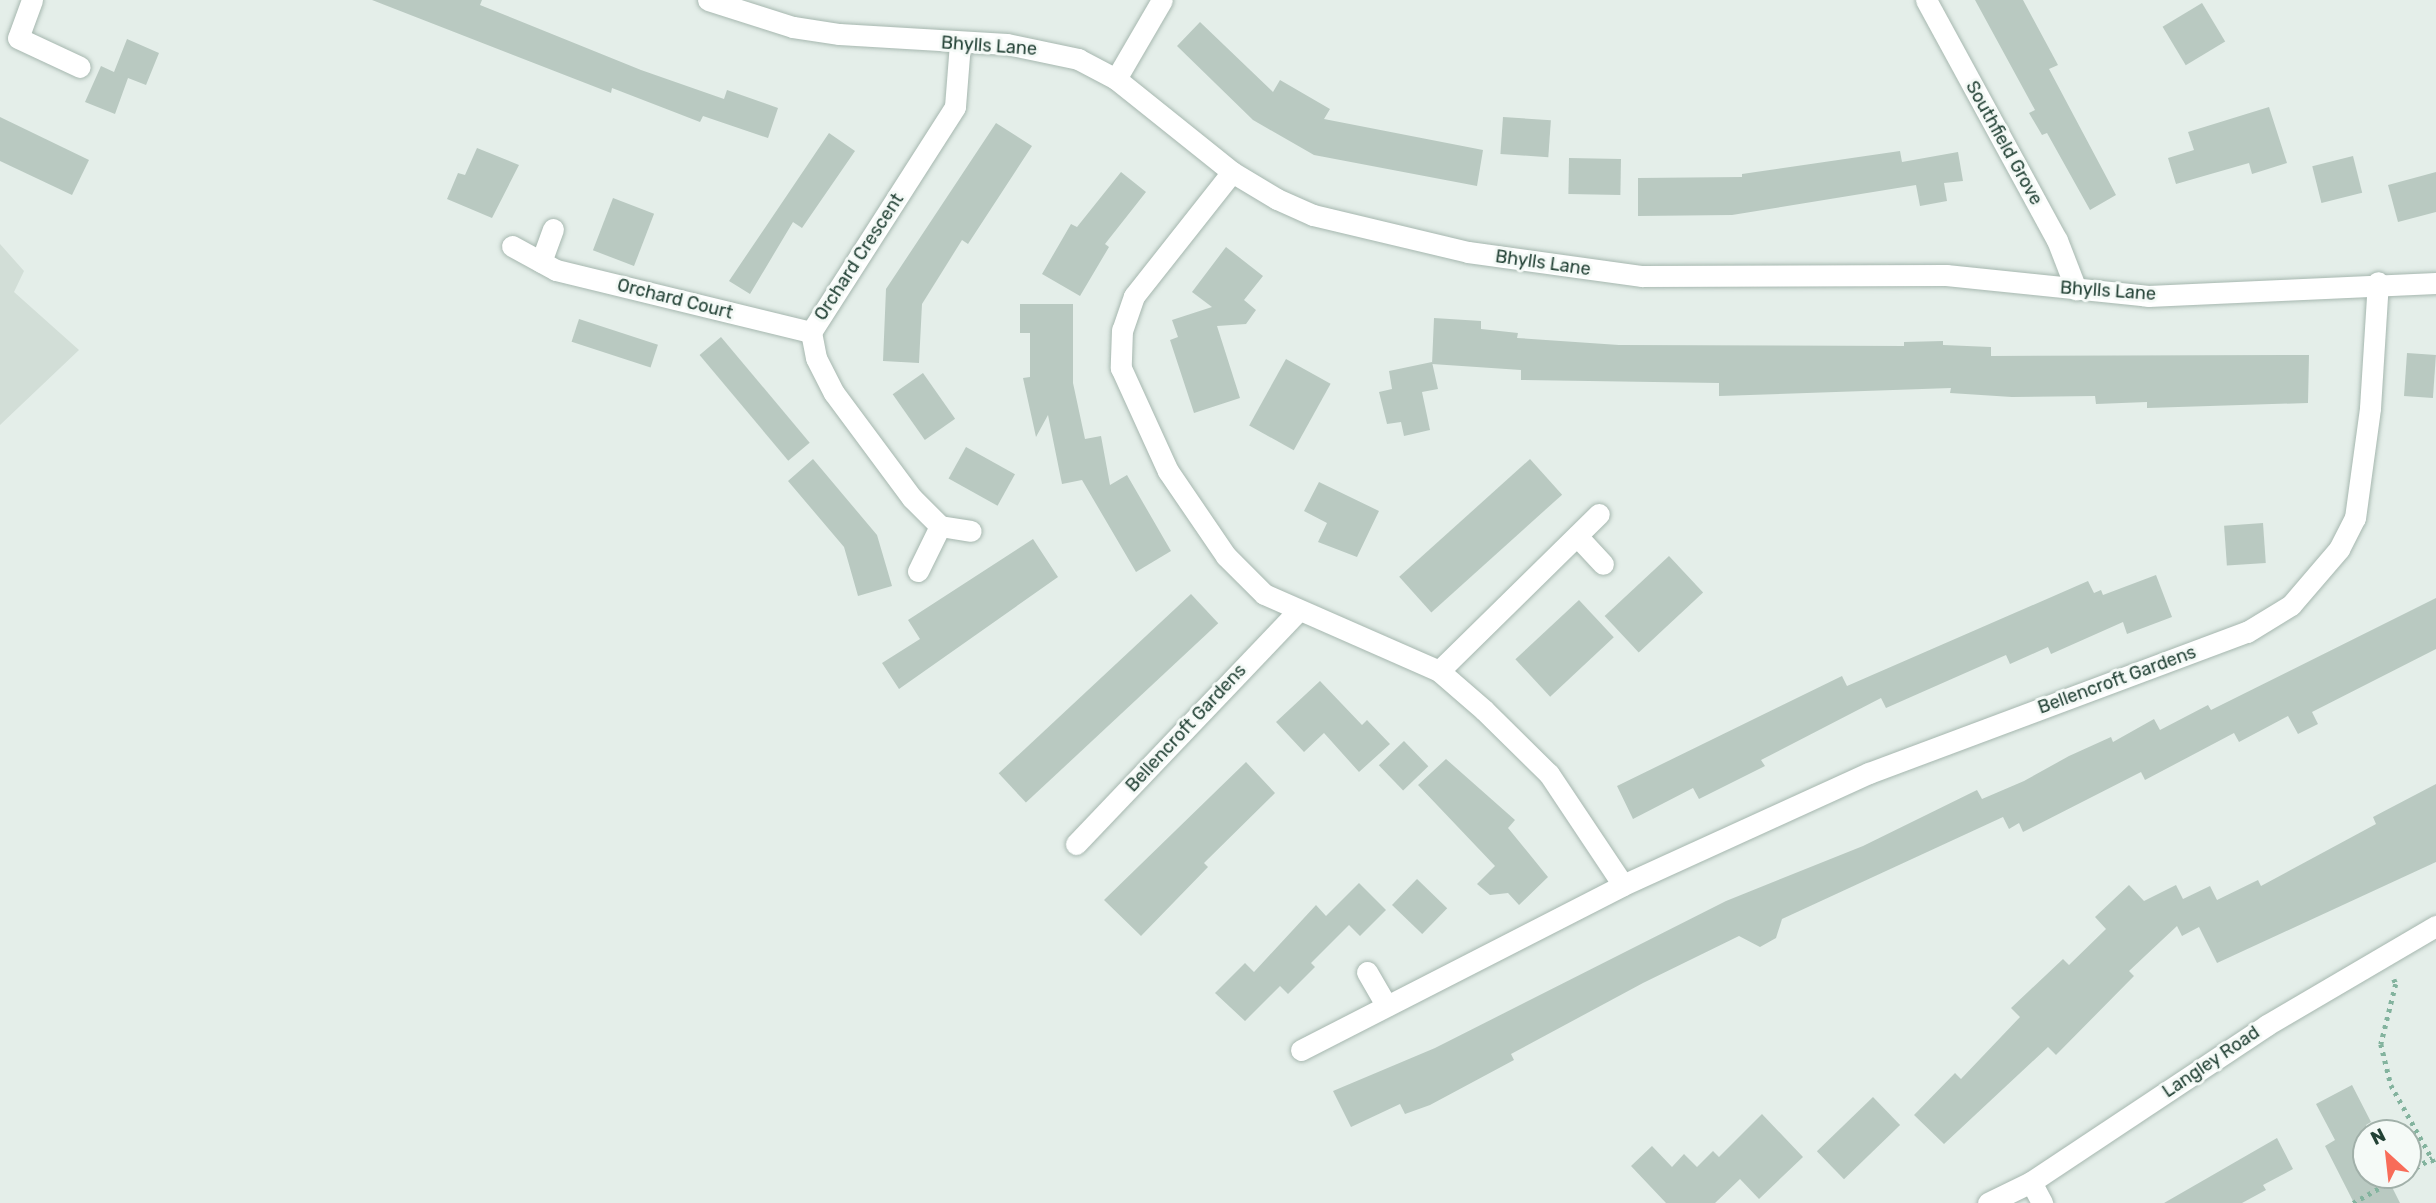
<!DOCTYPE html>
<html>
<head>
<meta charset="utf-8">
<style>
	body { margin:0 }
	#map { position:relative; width:2436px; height:1203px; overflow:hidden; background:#e4eee9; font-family:Rubik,sans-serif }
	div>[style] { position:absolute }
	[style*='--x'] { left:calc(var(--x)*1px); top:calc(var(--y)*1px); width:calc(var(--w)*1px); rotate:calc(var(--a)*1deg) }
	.built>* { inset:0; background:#d2ded7 }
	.building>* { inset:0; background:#b9c9c1; transform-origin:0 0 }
	.path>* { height:4.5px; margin-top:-2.25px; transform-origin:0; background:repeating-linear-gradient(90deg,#83b39e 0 3.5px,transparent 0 8.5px) }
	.roads { filter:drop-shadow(0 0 2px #a6b7af) drop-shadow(0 0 2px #a6b7af) }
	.minor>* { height:21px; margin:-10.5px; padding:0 10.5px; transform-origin:10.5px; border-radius:10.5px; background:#fff }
	.tertiary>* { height:21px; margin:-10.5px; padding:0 10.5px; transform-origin:10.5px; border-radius:10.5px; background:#fff }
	span { translate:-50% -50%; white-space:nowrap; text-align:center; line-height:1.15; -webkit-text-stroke:6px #f5faf7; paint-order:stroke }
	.street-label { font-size:18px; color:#224135 }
	.north { position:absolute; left:2352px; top:1119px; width:70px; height:70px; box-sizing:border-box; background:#f5faf7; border:2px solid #a1b0a9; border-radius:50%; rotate:333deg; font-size:19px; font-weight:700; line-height:28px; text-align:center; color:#224135 }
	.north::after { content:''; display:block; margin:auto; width:24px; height:32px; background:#f86c59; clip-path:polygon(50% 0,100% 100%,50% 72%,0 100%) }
</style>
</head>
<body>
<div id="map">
	<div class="built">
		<i style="clip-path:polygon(0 244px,24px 271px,14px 292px,79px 350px,0 425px)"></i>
	</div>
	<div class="building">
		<i style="clip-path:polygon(372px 0,482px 0,480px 5px,641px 70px,724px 99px,727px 90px,778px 108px,768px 138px,703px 116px,700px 122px,612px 88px,611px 93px)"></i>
		<i style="clip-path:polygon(1975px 0,2023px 0,2058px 65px,2049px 69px,2116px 195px,2090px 210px,2047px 133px,2042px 135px,2029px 113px,2035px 110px)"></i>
		<i style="left:2202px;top:3px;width:45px;height:46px;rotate:59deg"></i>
		<i style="clip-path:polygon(1200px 22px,1273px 92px,1280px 80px,1330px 109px,1324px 119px,1483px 150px,1477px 186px,1314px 155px,1253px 120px,1177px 46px)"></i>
		<i style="clip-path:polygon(127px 39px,159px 53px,146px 85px,128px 78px,115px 114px,85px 102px,101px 66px,114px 72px)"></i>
		<i style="clip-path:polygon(2269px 107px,2287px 163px,2252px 174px,2249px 163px,2176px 184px,2168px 158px,2194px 150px,2188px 132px)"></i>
		<i style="clip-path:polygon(0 117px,89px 160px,72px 195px,0 161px)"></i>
		<i style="left:1503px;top:117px;width:48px;height:37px;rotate:4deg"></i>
		<i style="clip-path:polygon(996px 123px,1032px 146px,968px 244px,962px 240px,922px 304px,919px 363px,883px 361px,886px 289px)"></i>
		<i style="clip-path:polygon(829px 133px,855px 151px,802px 228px,793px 222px,750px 294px,729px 281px)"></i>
		<i style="clip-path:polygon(477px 148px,519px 165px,492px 218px,447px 199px,458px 173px,465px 175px)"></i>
		<i style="clip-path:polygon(1900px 151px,1902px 162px,1958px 152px,1963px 181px,1944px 183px,1947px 201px,1920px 206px,1916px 185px,1732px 215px,1638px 216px,1638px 178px,1742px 177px,1742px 174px)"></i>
		<i style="left:2353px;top:156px;width:38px;height:42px;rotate:76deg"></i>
		<i style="left:1569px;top:158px;width:52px;height:36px;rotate:1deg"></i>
		<i style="clip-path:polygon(1121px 172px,1146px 192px,1105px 244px,1109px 247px,1080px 296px,1042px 274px,1071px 224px,1077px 227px)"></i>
		<i style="clip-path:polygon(2436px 172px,2436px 212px,2398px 222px,2388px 185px)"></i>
		<i style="left:613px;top:198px;width:44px;height:56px;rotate:21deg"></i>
		<i style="clip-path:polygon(1226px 247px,1263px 276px,1244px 300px,1256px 310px,1246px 324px,1217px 326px,1240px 398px,1194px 413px,1170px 340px,1178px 337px,1172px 320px,1212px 307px,1192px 292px)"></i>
		<i style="clip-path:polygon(1020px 304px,1073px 304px,1073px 383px,1085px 439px,1101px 436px,1110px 485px,1127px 475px,1171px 551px,1136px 572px,1082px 480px,1062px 484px,1048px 415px,1036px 437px,1023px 378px,1030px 377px,1030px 333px,1020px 333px)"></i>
		<i style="clip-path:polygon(1434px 318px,1481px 321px,1481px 329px,1518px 333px,1517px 338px,1619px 345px,1904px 346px,1904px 342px,1943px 341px,1943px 345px,1991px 347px,1991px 356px,2309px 355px,2308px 403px,2147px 408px,2147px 402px,2096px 404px,2095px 396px,2012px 397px,1950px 393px,1951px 388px,1719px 396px,1719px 383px,1521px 380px,1521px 370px,1432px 364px)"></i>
		<i style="left:579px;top:319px;width:83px;height:24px;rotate:18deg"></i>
		<i style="left:721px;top:337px;width:138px;height:28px;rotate:50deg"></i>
		<i style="left:2407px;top:353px;width:29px;height:43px;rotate:4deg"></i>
		<i style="left:1286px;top:359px;width:51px;height:76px;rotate:29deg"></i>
		<i style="clip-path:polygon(1432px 362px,1438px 389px,1422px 392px,1430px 430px,1404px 436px,1401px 422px,1387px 424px,1379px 392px,1392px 389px,1389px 371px)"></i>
		<i style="left:923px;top:373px;width:56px;height:37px;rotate:55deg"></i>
		<i style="left:966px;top:447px;width:56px;height:36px;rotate:29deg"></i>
		<i style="clip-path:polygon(813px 459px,877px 535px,892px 586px,858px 596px,844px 547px,788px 481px)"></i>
		<i style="left:1530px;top:459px;width:48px;height:176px;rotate:48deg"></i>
		<i style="clip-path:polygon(1319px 482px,1379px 511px,1357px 557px,1318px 542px,1327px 523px,1304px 511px)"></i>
		<i style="left:2263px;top:523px;width:40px;height:39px;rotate:86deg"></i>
		<i style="clip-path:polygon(1033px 539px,1058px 577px,899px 689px,882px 663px,920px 639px,908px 620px)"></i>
		<i style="left:1669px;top:556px;width:50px;height:88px;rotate:47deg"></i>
		<i style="clip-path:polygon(2156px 575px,2172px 617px,2127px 634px,2123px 622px,2051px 654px,2048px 647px,2010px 664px,2006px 655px,1886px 708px,1881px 698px,1761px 760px,1765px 766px,1699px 799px,1693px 788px,1633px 819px,1617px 786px,1842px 676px,1847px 686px,2088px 581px,2094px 593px,2101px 590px,2103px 595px)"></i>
		<i style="left:1191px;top:594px;width:40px;height:263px;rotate:47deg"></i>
		<i style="clip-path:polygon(2436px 598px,2436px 649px,2312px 712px,2318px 724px,2298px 734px,2288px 716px,2239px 742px,2234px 733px,2145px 780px,2141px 772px,2023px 832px,2019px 823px,2009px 829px,2003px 817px,1782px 919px,1776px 938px,1760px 947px,1739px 936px,1643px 983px,1511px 1054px,1514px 1060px,1430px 1105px,1405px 1114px,1400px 1104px,1351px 1127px,1333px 1091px,1435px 1048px,1726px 901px,1863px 846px,1977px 790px,1982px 799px,2024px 781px,2069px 756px,2111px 737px,2113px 742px,2154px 719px,2160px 730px,2208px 705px,2211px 710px)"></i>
		<i style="left:1579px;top:600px;width:51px;height:87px;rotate:47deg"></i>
		<i style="clip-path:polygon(1320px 681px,1362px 725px,1367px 720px,1390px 744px,1359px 772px,1324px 733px,1304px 752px,1276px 722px)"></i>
		<i style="left:1404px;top:741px;width:35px;height:35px;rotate:46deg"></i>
		<i style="clip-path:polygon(1446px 759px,1515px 820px,1508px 828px,1548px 877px,1519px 905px,1508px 893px,1490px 895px,1477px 884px,1495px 866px,1418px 785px)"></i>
		<i style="clip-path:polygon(1246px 762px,1275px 793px,1204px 863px,1208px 867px,1141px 936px,1104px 900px)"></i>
		<i style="clip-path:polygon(2436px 784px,2436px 862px,2217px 963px,2199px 927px,2182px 936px,2177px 926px,2129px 971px,2134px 976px,2056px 1055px,2048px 1047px,1944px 1144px,1914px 1115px,1955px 1073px,1961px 1079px,2020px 1017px,2011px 1008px,2063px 959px,2069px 965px,2106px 929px,2095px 917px,2129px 885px,2144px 901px,2176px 885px,2183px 899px,2210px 886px,2217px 900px,2258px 880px,2261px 886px,2376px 824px,2373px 817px)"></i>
		<i style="left:1417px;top:879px;width:42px;height:36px;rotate:44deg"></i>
		<i style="clip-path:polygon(1359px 883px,1386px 910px,1360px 936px,1349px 925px,1311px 963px,1315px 967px,1288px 994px,1280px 986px,1245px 1021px,1215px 993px,1245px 963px,1254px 972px,1316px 905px,1326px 916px)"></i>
		<i style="clip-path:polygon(2352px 1085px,2371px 1122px,2366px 1125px,2366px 1175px,2386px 1175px,2400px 1203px,2354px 1203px,2325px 1146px,2335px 1140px,2316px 1104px)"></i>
		<i style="left:1873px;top:1097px;width:39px;height:78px;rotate:46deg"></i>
		<i style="clip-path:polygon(1762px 1114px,1803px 1157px,1759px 1199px,1740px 1179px,1715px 1203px,1666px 1203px,1631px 1166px,1652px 1146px,1672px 1167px,1684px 1154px,1697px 1167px,1713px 1151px,1719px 1157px)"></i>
		<i style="clip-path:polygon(2277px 1138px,2293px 1169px,2263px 1185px,2266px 1190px,2242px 1203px,2164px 1203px)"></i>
	</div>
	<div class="path">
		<i style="--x:2394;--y:979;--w:5;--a:68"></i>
		<i style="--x:2396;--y:984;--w:62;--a:104"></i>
		<i style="--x:2381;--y:1044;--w:42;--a:76.3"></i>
		<i style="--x:2391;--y:1085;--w:93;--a:60.9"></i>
		<i style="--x:2408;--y:1172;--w:28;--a:-30"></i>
		<i style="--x:2353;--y:1203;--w:56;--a:-29.7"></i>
	</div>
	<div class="roads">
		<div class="minor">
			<i style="--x:32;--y:0;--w:40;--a:110.2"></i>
			<i style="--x:18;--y:38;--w:68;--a:25.1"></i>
			<i style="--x:1926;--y:0;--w:273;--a:61.4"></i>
			<i style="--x:2057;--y:240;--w:53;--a:68.8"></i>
			<i style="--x:960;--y:43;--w:64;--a:94.5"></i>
			<i style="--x:955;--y:107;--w:267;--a:122.6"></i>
			<i style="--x:811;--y:332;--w:26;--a:79"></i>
			<i style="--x:816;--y:358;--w:39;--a:63"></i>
			<i style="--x:834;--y:393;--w:131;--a:53.4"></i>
			<i style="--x:912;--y:498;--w:40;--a:45"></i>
			<i style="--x:940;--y:526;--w:31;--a:9"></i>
			<i style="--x:1116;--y:79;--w:91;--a:-59.8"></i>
			<i style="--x:1232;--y:172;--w:158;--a:128.3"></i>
			<i style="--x:1134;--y:296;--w:36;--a:109"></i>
			<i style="--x:1122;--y:330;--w:38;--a:92"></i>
			<i style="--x:1121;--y:368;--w:113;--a:65.5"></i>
			<i style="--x:1168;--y:471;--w:103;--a:55.7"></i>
			<i style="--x:1226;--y:556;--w:54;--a:45"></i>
			<i style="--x:1264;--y:594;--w:191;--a:23.7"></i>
			<i style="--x:1439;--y:671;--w:60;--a:40.9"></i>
			<i style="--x:1484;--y:710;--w:91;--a:44.6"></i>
			<i style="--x:1549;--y:774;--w:133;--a:56.3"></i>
			<i style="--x:512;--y:246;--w:50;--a:28.6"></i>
			<i style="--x:556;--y:270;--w:262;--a:13.7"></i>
			<i style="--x:541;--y:262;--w:35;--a:-70"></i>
			<i style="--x:1577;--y:536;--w:38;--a:47"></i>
			<i style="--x:918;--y:571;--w:50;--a:-63.9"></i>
			<i style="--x:1439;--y:671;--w:224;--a:-44.5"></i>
			<i style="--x:1076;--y:844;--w:320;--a:-46.4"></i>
			<i style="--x:1367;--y:972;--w:39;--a:60"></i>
			<i style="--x:1301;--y:1050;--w:362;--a:-27.1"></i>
			<i style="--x:1623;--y:885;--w:270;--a:-24.5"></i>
			<i style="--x:1869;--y:773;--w:403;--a:-20.5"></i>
			<i style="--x:2247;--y:632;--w:52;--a:-31.5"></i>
			<i style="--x:2291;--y:605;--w:74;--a:-49.4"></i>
			<i style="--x:2339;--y:549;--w:35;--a:-63"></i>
			<i style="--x:2355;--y:518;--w:111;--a:-82.2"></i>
			<i style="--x:2370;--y:408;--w:126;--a:-86.4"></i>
			<i style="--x:2031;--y:1182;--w:24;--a:62"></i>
		</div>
		<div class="tertiary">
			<i style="--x:708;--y:0;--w:89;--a:17.6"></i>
			<i style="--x:793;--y:27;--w:47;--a:8.7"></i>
			<i style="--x:839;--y:34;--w:168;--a:3.4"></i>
			<i style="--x:1007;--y:44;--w:73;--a:11.9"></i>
			<i style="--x:1078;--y:59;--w:43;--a:27.8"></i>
			<i style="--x:1116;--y:79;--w:149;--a:38.7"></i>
			<i style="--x:1232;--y:172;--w:52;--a:31"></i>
			<i style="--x:1277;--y:199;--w:39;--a:24"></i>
			<i style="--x:1313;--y:215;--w:159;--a:13.4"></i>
			<i style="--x:1468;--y:252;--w:176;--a:7.9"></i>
			<i style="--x:1642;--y:276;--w:304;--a:-0.2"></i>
			<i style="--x:1946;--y:275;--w:203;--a:5.9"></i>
			<i style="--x:2148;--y:296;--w:288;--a:-2.6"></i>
			<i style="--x:1988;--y:1203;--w:48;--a:-26"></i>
			<i style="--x:2031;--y:1182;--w:283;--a:-33.6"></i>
			<i style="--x:2267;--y:1025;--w:196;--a:-30.4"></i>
		</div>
	</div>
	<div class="street-label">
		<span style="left:989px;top:46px;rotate:4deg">Bhylls Lane</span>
		<span style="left:2004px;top:143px;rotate:61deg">Southfield Grove</span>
		<span style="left:859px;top:257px;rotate:-57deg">Orchard Crescent</span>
		<span style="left:1543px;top:263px;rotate:8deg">Bhylls Lane</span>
		<span style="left:2108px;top:291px;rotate:4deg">Bhylls Lane</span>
		<span style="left:675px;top:299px;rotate:14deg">Orchard Court</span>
		<span style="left:2117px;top:680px;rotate:-20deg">Bellencroft Gardens</span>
		<span style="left:1186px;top:728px;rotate:-47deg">Bellencroft Gardens</span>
		<span style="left:2211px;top:1062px;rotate:-34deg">Langley Road</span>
	</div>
	<div class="north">N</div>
</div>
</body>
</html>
